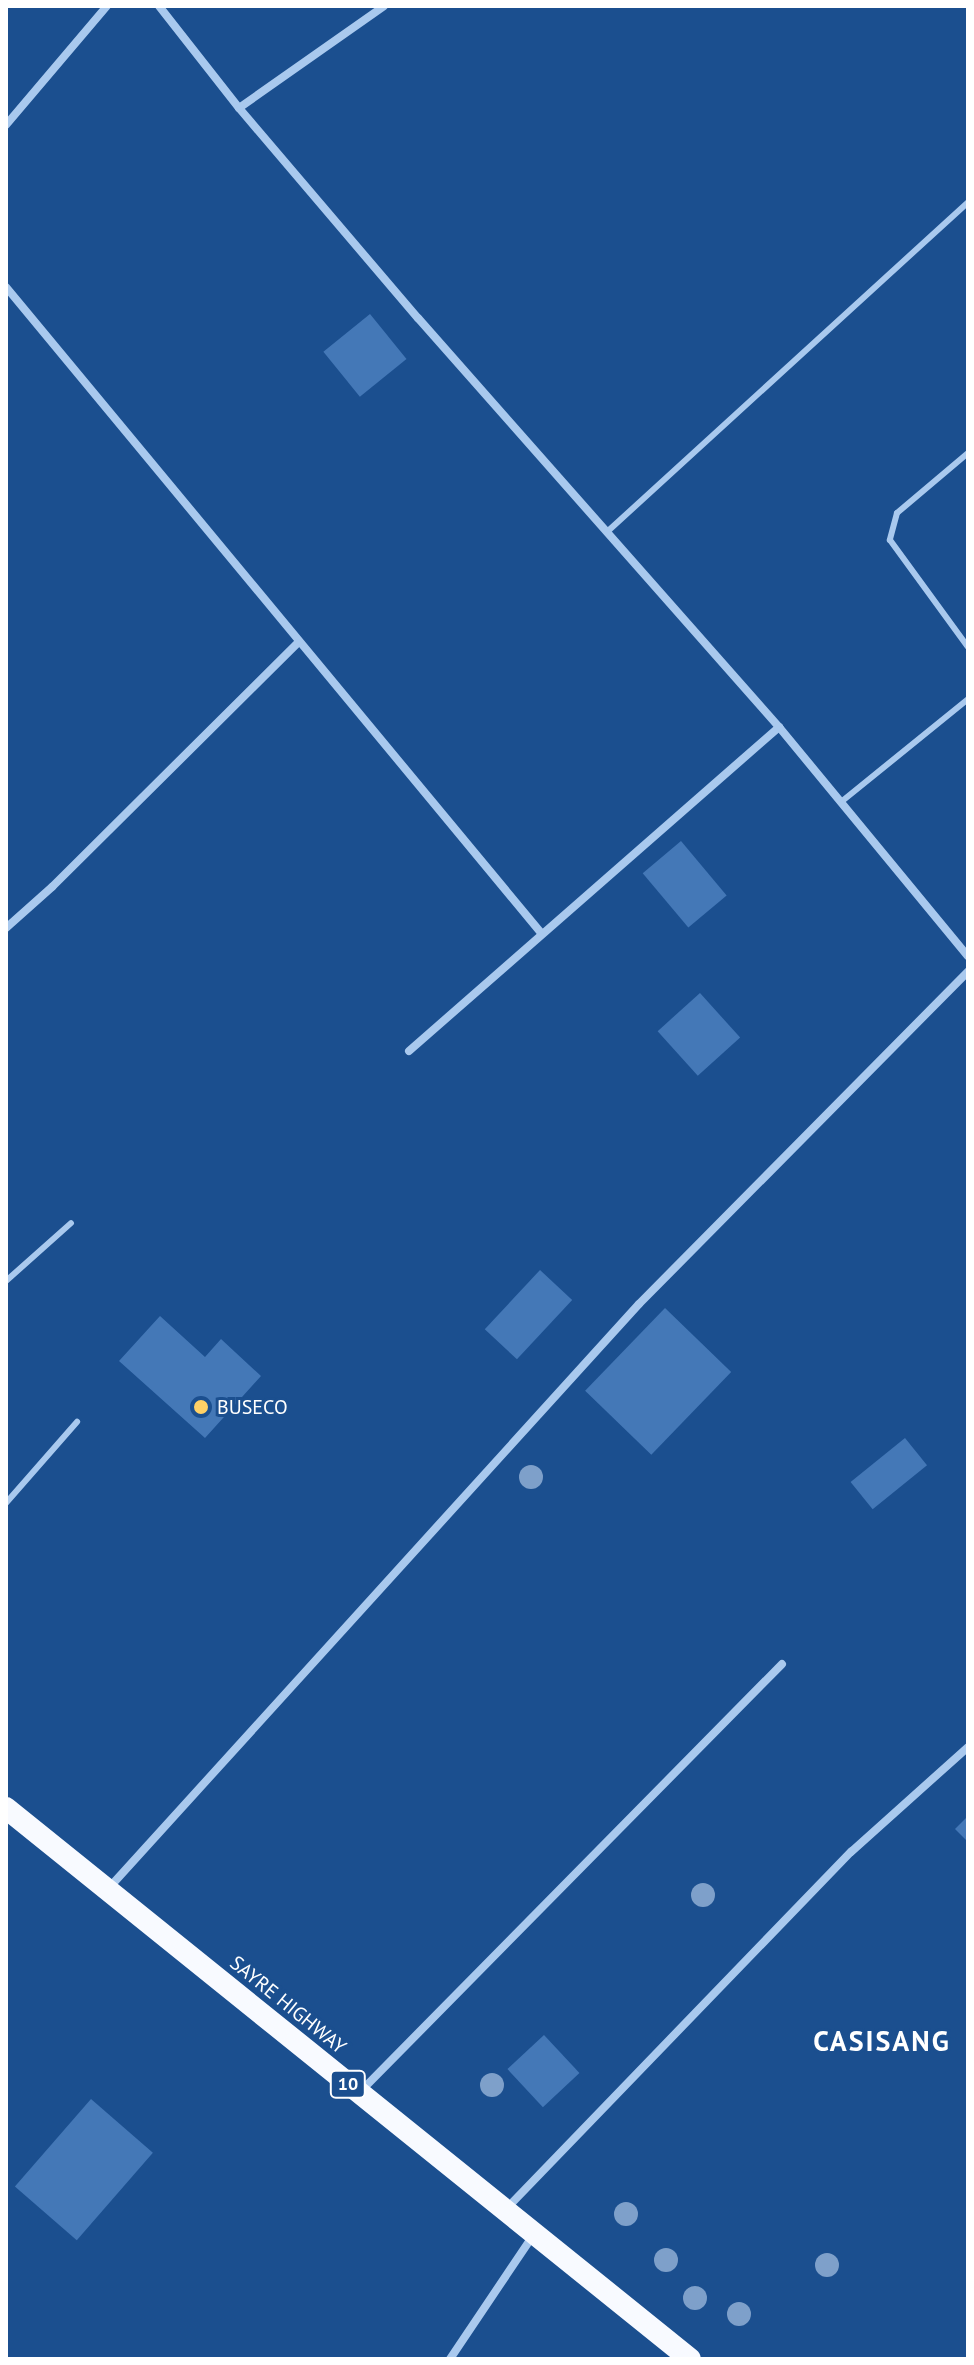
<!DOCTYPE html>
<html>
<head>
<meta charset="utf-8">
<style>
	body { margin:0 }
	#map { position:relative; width:974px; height:2365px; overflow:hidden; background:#1b4f8f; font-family:"PT Sans",sans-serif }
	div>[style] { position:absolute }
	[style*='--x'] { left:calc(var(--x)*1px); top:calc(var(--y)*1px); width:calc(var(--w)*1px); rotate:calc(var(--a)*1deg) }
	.building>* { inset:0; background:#4478b7; transform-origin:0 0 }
	.service>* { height:6px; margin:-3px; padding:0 3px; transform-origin:3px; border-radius:3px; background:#a9c9ee }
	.minor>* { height:8px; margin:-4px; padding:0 4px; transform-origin:4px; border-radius:4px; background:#a9c9ee }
	.trunk>* { height:22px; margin:-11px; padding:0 11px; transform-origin:11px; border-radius:11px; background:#f8faff }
	.trees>* { width:24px; height:24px; margin:-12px; border-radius:50%; background:#7ea0ca }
	.dots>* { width:22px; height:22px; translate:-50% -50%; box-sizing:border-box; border:4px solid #1b4f8f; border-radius:50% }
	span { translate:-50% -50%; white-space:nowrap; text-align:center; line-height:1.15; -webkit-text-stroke:6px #1b4f8f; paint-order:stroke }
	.shield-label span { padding:2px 6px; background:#1b4f8f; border:2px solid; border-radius:6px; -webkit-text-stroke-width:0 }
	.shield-label { font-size:18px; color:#fff; font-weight:700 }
	.poi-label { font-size:20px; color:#fff }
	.left { translate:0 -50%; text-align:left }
	.street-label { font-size:20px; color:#fff }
	.district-label { font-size:28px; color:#fff; font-weight:700; letter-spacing:2px }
	.frame { position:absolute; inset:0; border:8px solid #fff; pointer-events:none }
</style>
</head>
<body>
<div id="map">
	<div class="building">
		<i style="left:370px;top:314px;width:58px;height:60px;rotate:51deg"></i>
		<i style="left:681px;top:841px;width:71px;height:50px;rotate:50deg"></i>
		<i style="left:700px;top:993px;width:60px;height:57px;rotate:48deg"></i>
		<i style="left:540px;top:1270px;width:44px;height:81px;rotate:43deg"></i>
		<i style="left:665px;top:1308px;width:92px;height:115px;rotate:44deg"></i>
		<i style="clip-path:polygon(160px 1316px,205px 1357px,221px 1339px,261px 1376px,205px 1438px,119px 1361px)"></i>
		<i style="left:905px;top:1438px;width:35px;height:70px;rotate:51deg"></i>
		<i style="clip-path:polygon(968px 1816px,968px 1842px,955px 1829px)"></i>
		<i style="left:544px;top:2035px;width:52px;height:50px;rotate:47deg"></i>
		<i style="left:91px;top:2099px;width:82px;height:116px;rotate:41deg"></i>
	</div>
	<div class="service">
		<i style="--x:968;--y:453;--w:93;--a:139.8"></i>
		<i style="--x:897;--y:513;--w:28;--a:105"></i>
		<i style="--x:890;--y:540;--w:132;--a:53.9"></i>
		<i style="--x:608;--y:531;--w:488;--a:-42.4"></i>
		<i style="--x:841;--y:802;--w:164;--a:-39"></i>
		<i style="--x:6;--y:1281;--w:87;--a:-41.7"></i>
		<i style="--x:6;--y:1503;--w:108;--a:-48.8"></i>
	</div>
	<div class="minor">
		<i style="--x:159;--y:6;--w:130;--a:51.9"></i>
		<i style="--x:239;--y:108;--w:276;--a:49.6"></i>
		<i style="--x:418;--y:318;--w:546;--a:48.57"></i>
		<i style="--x:779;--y:727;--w:297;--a:50.5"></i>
		<i style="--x:239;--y:108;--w:177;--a:-35.1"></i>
		<i style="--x:6;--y:125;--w:156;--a:-49.7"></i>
		<i style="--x:6;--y:287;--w:840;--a:50.36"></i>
		<i style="--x:6;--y:928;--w:62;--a:-41.7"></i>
		<i style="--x:52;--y:887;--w:346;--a:-44.8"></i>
		<i style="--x:409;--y:1051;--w:492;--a:-41.2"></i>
		<i style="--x:108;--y:1889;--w:790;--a:-47.77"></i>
		<i style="--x:639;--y:1304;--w:468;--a:-45.3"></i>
		<i style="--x:360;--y:2092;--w:601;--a:-45.4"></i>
		<i style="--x:505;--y:2210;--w:498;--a:-46"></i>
		<i style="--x:851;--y:1852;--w:157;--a:-41.9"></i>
		<i style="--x:450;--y:2359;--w:151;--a:-56.1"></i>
	</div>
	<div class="trunk">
		<i style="--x:6;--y:1808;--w:878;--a:38.85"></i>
	</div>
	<div class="trees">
		<i style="left:531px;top:1477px"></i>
		<i style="left:703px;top:1895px"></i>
		<i style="left:492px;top:2085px"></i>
		<i style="left:626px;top:2214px"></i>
		<i style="left:666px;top:2260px"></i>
		<i style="left:827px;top:2265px"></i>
		<i style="left:695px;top:2298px"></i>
		<i style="left:739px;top:2314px"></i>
	</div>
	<div class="dots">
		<i style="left:201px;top:1407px;background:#ffd166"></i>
	</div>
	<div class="shield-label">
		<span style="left:348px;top:2084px">10</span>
	</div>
	<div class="poi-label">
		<span class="left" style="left:217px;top:1407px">BUSECO</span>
	</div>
	<div class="street-label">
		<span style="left:288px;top:2005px;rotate:39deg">SAYRE HIGHWAY</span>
	</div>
	<div class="district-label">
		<span style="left:882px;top:2041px">CASISANG</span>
	</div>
	<div class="frame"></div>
</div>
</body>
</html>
